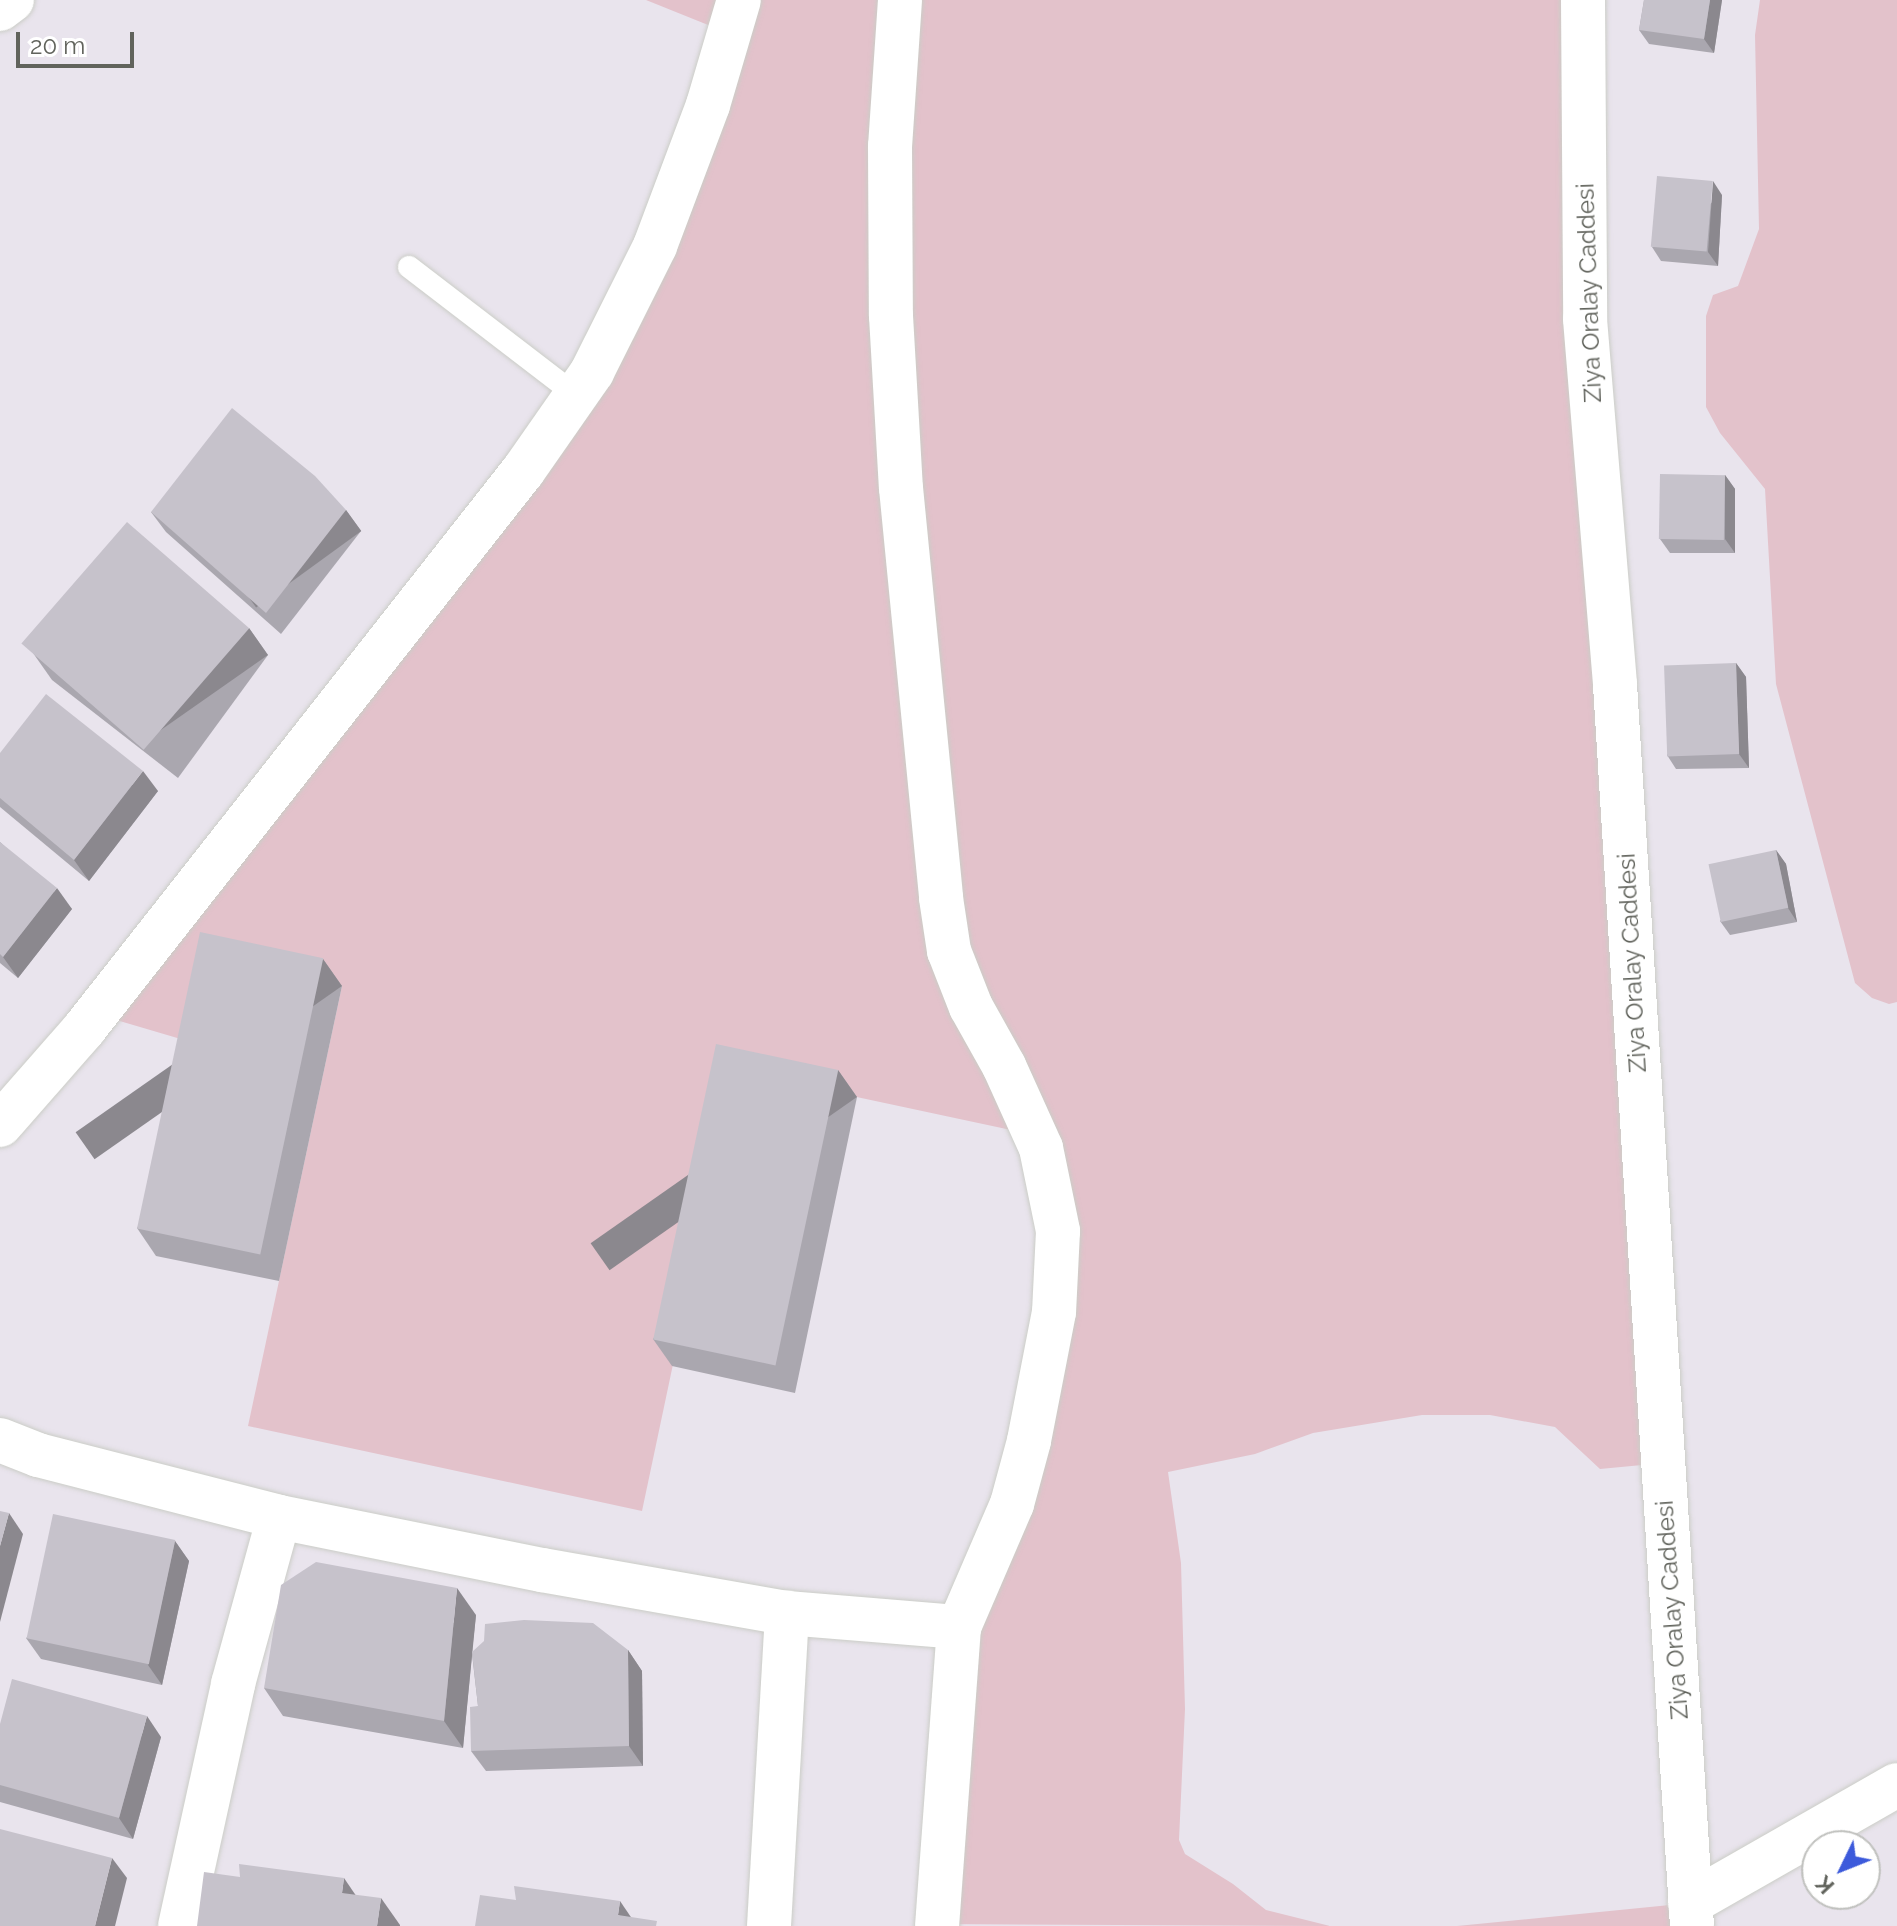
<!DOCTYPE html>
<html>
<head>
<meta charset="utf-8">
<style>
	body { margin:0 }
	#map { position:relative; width:1897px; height:1926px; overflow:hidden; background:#e9e4ed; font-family:Raleway,sans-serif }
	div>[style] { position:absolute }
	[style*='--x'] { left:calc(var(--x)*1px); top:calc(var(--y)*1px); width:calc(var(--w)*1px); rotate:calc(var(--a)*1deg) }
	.green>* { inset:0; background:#e3c2cb }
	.roads { filter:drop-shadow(0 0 2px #cbcdc7) drop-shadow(0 0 2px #cbcdc7) }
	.lane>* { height:22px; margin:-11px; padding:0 11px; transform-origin:11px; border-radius:11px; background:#fff }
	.street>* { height:44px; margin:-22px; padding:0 22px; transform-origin:22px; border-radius:22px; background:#fff }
	.secondary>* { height:44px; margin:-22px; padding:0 22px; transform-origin:22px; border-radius:22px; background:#fff }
	.wall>* { inset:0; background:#aaa7af }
	.shaded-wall>* { inset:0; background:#8b888e; transform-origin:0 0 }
	.building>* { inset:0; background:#c6c2cb; transform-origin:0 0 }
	span { translate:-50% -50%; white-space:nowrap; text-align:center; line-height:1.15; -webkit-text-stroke:6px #fff; paint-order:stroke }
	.street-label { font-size:24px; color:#61635c }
	.north { position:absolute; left:1801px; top:1830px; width:80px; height:80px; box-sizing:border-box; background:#fff; border:2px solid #c0c1be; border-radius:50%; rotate:227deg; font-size:22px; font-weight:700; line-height:32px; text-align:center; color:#61635c }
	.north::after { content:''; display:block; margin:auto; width:28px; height:36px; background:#3c5adb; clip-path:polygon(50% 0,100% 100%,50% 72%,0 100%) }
	.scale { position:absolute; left:16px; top:32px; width:118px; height:36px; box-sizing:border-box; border:4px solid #61635c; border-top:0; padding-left:10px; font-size:24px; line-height:28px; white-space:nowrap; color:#61635c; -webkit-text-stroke:6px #fff; paint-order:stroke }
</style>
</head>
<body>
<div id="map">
	<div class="green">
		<i style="clip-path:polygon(646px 0,1583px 0,1663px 1463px,1600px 1469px,1555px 1427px,1490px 1415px,1422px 1415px,1313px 1433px,1255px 1454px,1168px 1472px,1181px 1563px,1185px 1709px,1179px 1840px,1185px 1854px,1233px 1884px,1266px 1910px,1330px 1926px,937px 1924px,959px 1627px,1054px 1312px,1034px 1135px,735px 1071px,642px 1511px,248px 1426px,342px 986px,201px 1045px,96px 1014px,592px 372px,728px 33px)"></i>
		<i style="clip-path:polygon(1760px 0,1897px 0,1897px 1002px,1889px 1004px,1872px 998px,1855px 983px,1776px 684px,1765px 489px,1720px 433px,1706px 407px,1706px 316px,1713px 295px,1738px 286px,1759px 229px,1755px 35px)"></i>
		<i style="clip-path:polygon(1690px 1903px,1692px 1926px,1457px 1926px)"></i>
	</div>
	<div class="roads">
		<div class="lane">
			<i style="--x:409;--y:267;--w:210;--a:37.5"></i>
		</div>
		<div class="street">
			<i style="--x:900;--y:0;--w:146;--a:93.9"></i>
			<i style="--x:890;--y:146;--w:170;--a:89.7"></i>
			<i style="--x:891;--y:316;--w:172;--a:86.7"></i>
			<i style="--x:901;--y:488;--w:412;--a:84.4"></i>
			<i style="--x:941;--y:898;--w:54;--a:81.4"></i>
			<i style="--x:949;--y:951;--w:60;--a:68.6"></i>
			<i style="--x:971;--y:1007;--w:68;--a:60.8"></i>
			<i style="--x:1004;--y:1066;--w:90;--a:65.7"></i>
			<i style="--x:1041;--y:1148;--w:85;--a:78.4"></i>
			<i style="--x:1058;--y:1231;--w:81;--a:92.8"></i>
			<i style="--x:1054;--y:1312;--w:131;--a:101"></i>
			<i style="--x:1029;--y:1441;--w:65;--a:105.1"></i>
			<i style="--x:1012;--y:1504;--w:134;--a:113.3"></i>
			<i style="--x:959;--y:1627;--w:300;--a:94.2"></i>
			<i style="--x:0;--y:9;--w:15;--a:-37"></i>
			<i style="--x:0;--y:1440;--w:41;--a:21.5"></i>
			<i style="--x:38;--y:1455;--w:249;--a:14.4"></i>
			<i style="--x:279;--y:1517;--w:268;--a:11.4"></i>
			<i style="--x:542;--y:1570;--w:249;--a:10"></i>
			<i style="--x:787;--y:1613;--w:173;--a:4.7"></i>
			<i style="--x:1690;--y:1903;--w:238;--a:-29.7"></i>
			<i style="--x:180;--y:1926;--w:248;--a:-77.6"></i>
			<i style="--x:233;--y:1684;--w:173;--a:-74.6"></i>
			<i style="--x:769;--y:1926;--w:314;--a:-86.7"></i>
		</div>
		<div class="secondary">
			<i style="--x:1583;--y:0;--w:319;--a:89.6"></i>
			<i style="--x:1585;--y:319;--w:367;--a:85.3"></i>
			<i style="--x:1615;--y:685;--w:1243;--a:86.45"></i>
			<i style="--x:0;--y:1125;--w:128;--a:-48.8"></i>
			<i style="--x:84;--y:1029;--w:710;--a:-51.81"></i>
			<i style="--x:523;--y:471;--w:121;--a:-55.1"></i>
			<i style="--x:592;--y:372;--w:141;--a:-63.4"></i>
			<i style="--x:655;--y:246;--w:151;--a:-69.4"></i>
			<i style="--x:708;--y:105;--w:109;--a:-73.6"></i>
		</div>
	</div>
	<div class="wall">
		<i style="clip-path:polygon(1644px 0,1722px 0,1714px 53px,1649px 44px,1639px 30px)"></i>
		<i style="clip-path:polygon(1722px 195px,1718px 266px,1661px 261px,1652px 247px)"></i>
		<i style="clip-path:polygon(1725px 475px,1735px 489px,1735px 553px,1670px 553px,1660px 539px)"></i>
		<i style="clip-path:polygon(346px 510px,361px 531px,281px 634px,166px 532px,151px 512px)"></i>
		<i style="clip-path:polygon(249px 628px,268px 655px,178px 778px,52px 680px,33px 653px)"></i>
		<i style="clip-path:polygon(1736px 663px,1746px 677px,1749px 768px,1676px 769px,1667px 755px)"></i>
		<i style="clip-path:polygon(0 753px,158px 791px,89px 881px,0 807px)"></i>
		<i style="clip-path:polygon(0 842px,72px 909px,18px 978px,0 963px)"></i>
		<i style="clip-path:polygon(1776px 850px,1786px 864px,1797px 922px,1730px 935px,1720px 921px)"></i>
		<i style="clip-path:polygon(323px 959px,342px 986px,279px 1281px,156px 1256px,137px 1228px)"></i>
		<i style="clip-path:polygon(838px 1070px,857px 1097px,795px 1393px,672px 1366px,653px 1339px)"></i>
		<i style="clip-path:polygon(175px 1541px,189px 1561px,162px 1685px,41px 1659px,26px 1638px)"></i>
		<i style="clip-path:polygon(476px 1615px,472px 1652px,628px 1650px,642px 1671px,643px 1766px,486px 1771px,471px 1751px,478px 1706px,472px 1654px,463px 1748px,283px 1716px,264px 1688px)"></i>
		<i style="clip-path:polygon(0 1724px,161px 1737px,133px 1839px,0 1802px)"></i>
	</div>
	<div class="shaded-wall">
		<i style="clip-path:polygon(1710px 0,1722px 0,1714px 53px,1704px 39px)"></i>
		<i style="clip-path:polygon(1713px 181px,1722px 195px,1718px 266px,1708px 252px)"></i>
		<i style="clip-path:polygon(1725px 475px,1735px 489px,1735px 553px,1725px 539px)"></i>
		<i style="left:346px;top:510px;width:26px;height:130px;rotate:54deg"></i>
		<i style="left:249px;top:628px;width:33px;height:152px;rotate:55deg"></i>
		<i style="clip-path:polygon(1736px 663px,1746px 677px,1749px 768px,1739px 754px)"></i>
		<i style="clip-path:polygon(143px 771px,158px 791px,89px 881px,74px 860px)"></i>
		<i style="clip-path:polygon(1776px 850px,1786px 864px,1797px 922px,1788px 908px)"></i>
		<i style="clip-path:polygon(57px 888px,72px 909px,18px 978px,3px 957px)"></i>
		<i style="left:323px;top:959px;width:33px;height:302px;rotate:55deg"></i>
		<i style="left:838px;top:1070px;width:33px;height:302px;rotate:55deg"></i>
		<i style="clip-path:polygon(9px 1513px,23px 1534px,0 1622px,0 1546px)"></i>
		<i style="clip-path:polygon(175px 1541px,189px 1561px,162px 1685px,148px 1665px)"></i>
		<i style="clip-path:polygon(457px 1588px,476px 1615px,463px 1748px,444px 1721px)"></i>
		<i style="clip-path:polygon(628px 1650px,642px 1671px,643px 1766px,629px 1746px)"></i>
		<i style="clip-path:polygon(147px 1716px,161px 1737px,133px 1839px,119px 1818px)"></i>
		<i style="clip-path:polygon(112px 1858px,127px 1878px,115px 1926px,95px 1926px)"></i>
		<i style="clip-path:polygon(344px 1878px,363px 1906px,342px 1893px)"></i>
		<i style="clip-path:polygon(381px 1898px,400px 1925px,400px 1926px,377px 1926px)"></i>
		<i style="clip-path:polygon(620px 1901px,637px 1926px,618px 1915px)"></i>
	</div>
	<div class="building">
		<i style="clip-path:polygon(1644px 0,1710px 0,1704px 39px,1639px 30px)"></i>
		<i style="left:1657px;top:176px;width:56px;height:71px;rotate:5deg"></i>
		<i style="clip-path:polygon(232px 408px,315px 476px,346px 510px,266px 613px,151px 512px)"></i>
		<i style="left:1660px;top:474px;width:65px;height:65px;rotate:1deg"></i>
		<i style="left:127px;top:522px;width:162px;height:161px;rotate:41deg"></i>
		<i style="left:1736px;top:663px;width:91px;height:72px;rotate:88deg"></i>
		<i style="clip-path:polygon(46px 694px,143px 771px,74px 860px,0 798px,0 753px)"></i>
		<i style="clip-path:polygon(0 842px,57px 888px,3px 957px,0 954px)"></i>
		<i style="left:1776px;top:850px;width:59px;height:69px;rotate:78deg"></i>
		<i style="left:200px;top:932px;width:126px;height:303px;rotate:12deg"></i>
		<i style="left:716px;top:1044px;width:125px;height:302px;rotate:12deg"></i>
		<i style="clip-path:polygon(0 1511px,9px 1513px,0 1546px)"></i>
		<i style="left:53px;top:1514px;width:125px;height:127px;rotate:12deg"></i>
		<i style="clip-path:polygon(316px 1562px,457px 1588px,444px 1721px,264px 1688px,281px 1585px)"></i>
		<i style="clip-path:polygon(524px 1620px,593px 1623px,628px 1650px,629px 1746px,471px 1751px,470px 1707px,478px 1706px,472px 1652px,484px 1641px,485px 1624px)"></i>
		<i style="clip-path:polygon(12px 1679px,147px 1716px,119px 1818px,0 1785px,0 1724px)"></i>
		<i style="clip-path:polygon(0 1829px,112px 1858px,95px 1926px,0 1926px)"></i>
		<i style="clip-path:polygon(239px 1864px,344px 1878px,342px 1893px,381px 1898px,377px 1926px,197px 1926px,204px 1872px,240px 1877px)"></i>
		<i style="clip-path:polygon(514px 1886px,620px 1901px,618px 1915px,657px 1921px,656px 1926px,475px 1926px,480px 1895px,516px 1900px)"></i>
	</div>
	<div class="street-label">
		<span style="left:1589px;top:293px;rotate:-92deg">Ziya Oralay Caddesi</span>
		<span style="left:1632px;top:963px;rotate:-93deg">Ziya Oralay Caddesi</span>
		<span style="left:1672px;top:1610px;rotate:-94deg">Ziya Oralay Caddesi</span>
	</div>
	<div class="north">K</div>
	<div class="scale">20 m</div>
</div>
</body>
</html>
